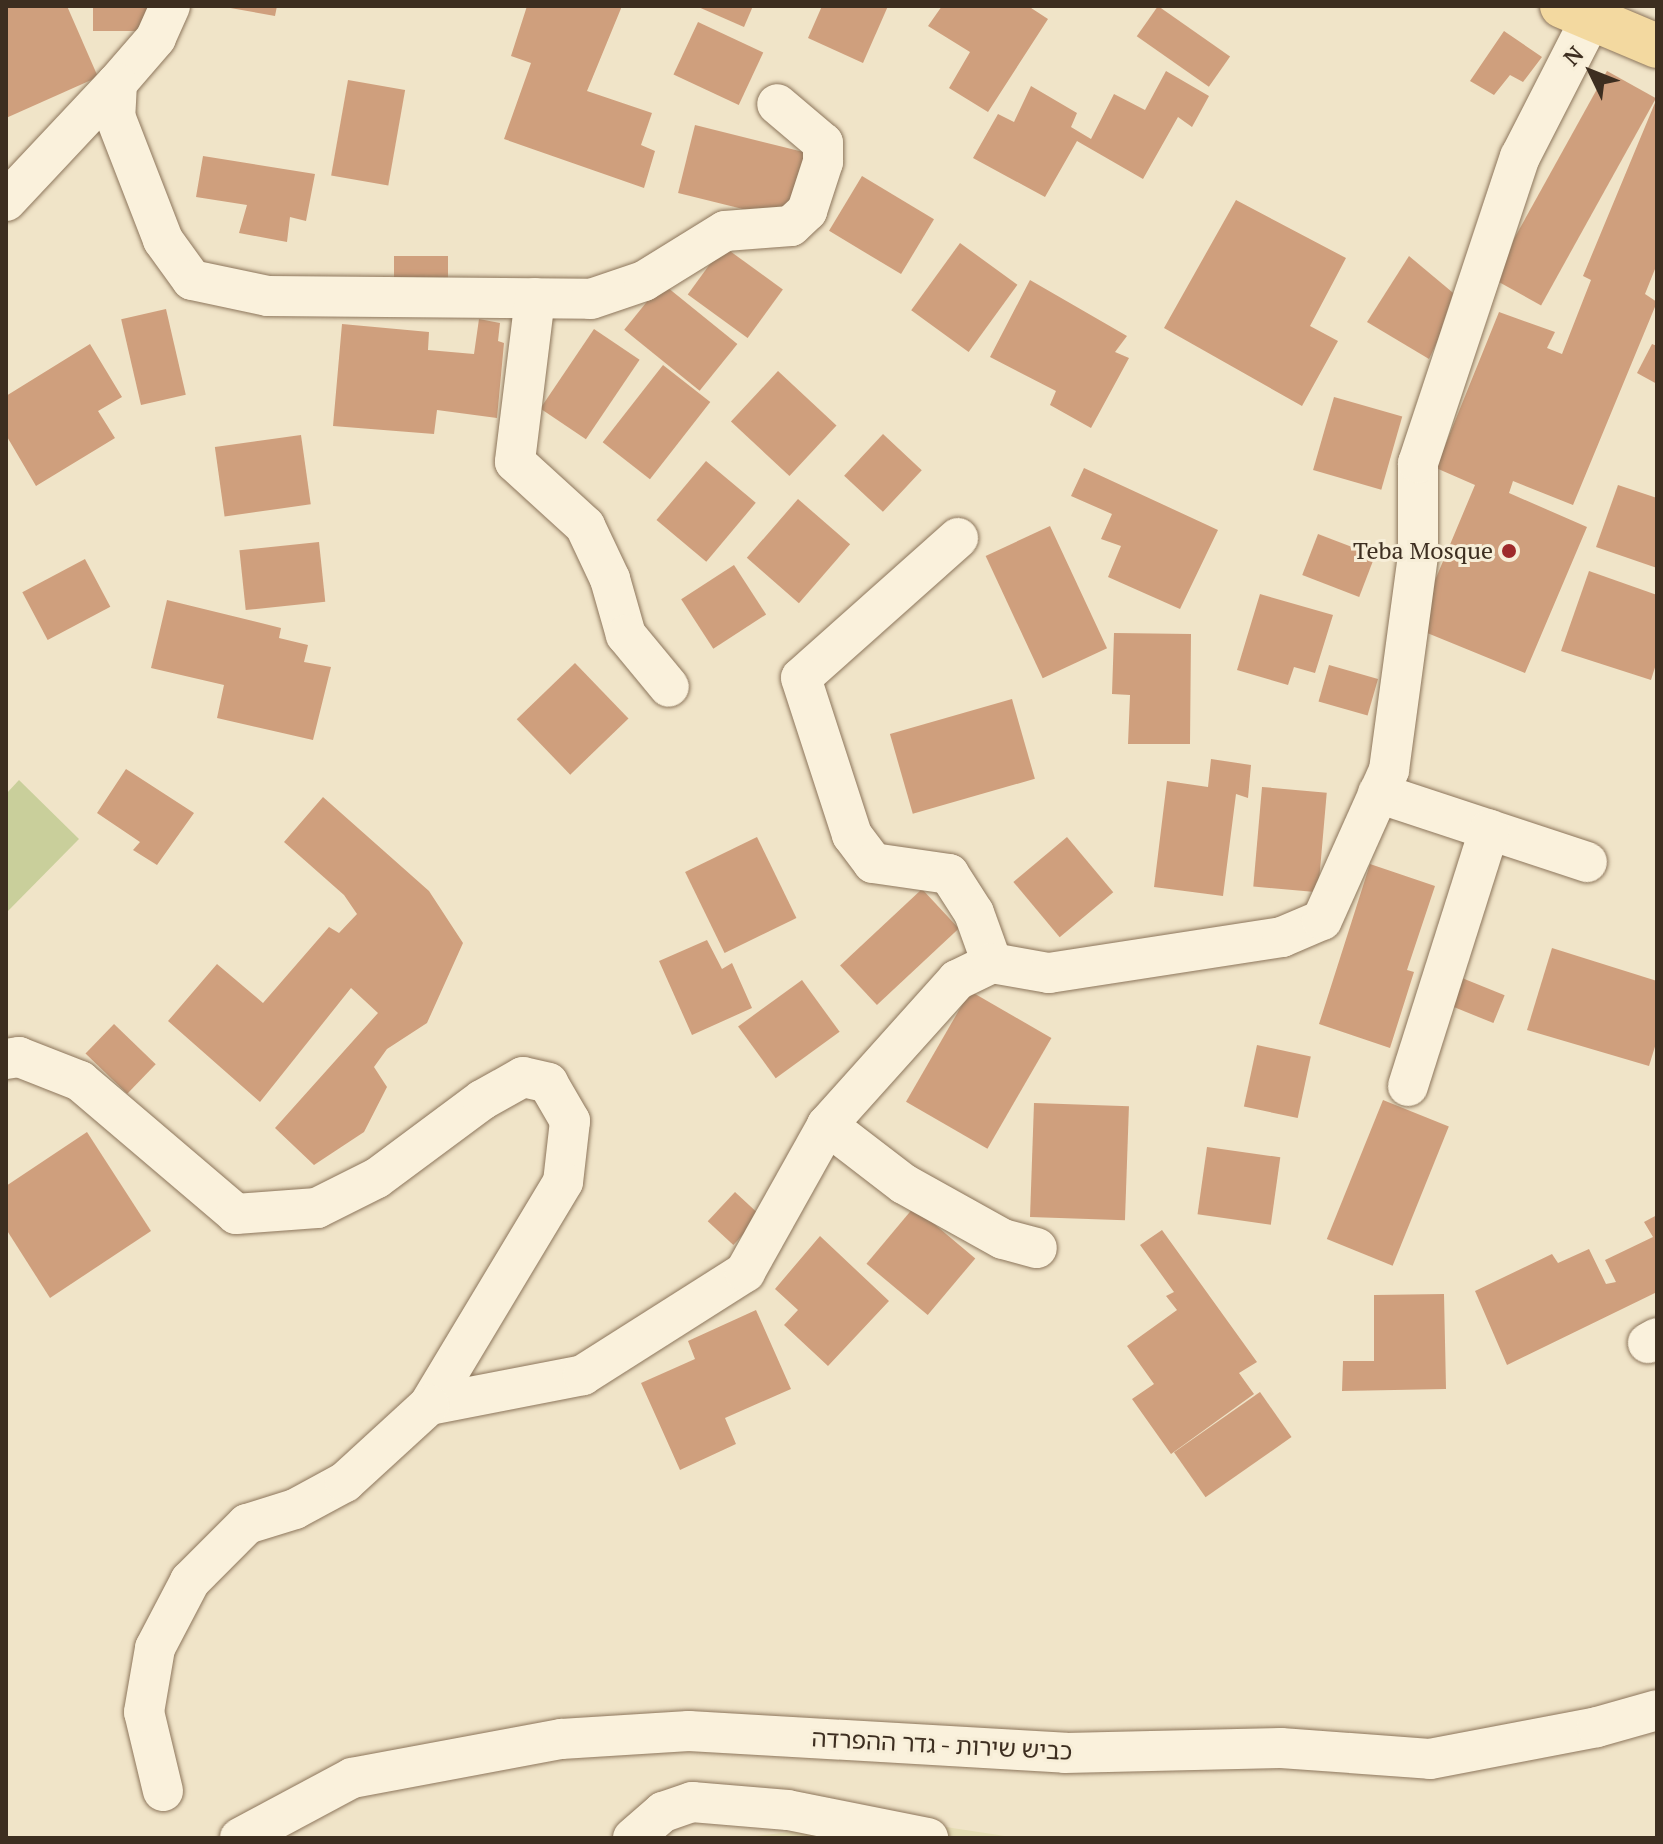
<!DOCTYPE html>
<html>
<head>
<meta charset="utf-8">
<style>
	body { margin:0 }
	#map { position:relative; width:1663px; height:1844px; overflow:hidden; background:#f0e4c8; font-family:"PT Serif","Noto Sans Hebrew",serif }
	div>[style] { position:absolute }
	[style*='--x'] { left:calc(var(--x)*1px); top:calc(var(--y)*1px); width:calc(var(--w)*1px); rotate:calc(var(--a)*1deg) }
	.farmland>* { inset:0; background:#e6deb5 }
	.green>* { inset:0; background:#c9cf9b }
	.building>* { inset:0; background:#cf9f7d; transform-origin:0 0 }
	.roads { filter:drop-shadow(0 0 2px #8d765c) drop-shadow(0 0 2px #8d765c) }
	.minor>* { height:40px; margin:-20px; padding:0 20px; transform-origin:20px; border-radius:20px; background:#faf1dc }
	.major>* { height:44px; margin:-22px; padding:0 22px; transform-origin:22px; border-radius:22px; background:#f3d9a0 }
	.dots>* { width:22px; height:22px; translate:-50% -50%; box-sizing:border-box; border:4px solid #f7eed8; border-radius:50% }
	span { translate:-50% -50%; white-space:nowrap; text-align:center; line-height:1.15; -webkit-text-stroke:6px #f7eed8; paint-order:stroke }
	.poi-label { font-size:24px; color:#3d2e20 }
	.right { translate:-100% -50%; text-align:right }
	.street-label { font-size:24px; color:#3d2e20 }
	.frame { position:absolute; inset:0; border:8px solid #3d2e20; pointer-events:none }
	.north { position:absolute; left:1551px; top:32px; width:80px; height:80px; -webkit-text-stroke:6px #f7eed8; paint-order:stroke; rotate:313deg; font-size:22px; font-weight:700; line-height:32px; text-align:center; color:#3d2e20 }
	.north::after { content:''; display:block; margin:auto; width:28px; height:36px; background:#3d2e20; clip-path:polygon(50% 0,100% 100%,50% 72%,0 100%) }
</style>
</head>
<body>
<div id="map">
	<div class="farmland">
		<i style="clip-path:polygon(900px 1820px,1018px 1838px,738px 1838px)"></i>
	</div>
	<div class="green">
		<i style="clip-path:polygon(19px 780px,79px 839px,6px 913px,6px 794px)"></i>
	</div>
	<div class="building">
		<i style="clip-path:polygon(6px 6px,67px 6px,98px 77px,6px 118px)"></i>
		<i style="left:93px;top:6px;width:60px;height:25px"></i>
		<i style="clip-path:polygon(219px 6px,277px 6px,275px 16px)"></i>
		<i style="clip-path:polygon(527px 6px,622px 6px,587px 91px,652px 113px,641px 145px,655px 151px,644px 188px,504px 139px,531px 63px,511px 56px)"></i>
		<i style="clip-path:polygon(696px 6px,753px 6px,744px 27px)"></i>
		<i style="clip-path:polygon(822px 6px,888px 6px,863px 63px,808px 38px)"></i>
		<i style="clip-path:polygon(942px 6px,1028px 6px,1048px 19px,988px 112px,949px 88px,970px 52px,928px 26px)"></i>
		<i style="left:1158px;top:6px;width:88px;height:37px;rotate:35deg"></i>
		<i style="left:698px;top:22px;width:72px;height:58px;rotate:25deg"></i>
		<i style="clip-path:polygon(1504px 31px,1542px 57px,1523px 82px,1510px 75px,1494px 95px,1470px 81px)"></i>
		<i style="clip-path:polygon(1166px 71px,1209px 96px,1192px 127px,1178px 117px,1143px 179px,1077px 141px,1045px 197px,973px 158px,998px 114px,1014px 122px,1031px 86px,1077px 113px,1071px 127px,1091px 139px,1114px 94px,1145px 110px)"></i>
		<i style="left:1607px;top:71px;width:56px;height:237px;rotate:29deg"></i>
		<i style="left:348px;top:80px;width:58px;height:97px;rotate:10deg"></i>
		<i style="clip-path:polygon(1657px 98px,1657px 264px,1645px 294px,1657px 302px,1573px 505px,1513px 481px,1509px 493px,1587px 527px,1525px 673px,1415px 628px,1475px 485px,1436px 468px,1499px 312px,1555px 332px,1547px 348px,1562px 354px,1591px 280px,1583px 276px)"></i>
		<i style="left:695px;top:125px;width:115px;height:70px;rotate:14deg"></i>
		<i style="clip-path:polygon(203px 156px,315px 174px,306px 221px,290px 217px,287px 242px,239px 233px,247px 205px,196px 197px)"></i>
		<i style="left:862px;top:176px;width:84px;height:64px;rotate:31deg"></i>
		<i style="clip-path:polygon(1236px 200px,1346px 258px,1310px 326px,1338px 341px,1302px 406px,1164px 328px)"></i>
		<i style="left:960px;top:243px;width:71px;height:83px;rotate:36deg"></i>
		<i style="left:723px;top:246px;width:74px;height:60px;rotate:36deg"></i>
		<i style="left:394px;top:256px;width:54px;height:32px"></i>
		<i style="clip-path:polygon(1409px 256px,1458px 297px,1429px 359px,1367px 322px)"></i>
		<i style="clip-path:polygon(1030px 280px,1127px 336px,1115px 352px,1129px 358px,1091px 428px,1050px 405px,1056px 391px,990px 357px)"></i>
		<i style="left:662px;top:283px;width:97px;height:60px;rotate:39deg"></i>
		<i style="left:166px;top:309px;width:88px;height:46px;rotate:77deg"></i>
		<i style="clip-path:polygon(479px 319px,500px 323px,498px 341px,504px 343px,497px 418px,437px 410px,434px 434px,333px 426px,342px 324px,429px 332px,428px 350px,474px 354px)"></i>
		<i style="left:594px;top:329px;width:55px;height:96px;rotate:34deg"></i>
		<i style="clip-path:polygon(90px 344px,122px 397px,98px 411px,115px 438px,36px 486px,6px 435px,6px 396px)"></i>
		<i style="clip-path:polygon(1652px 344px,1657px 346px,1657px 384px,1637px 373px)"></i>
		<i style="left:663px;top:365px;width:60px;height:98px;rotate:38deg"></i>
		<i style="left:778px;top:371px;width:80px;height:69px;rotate:43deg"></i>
		<i style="left:1334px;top:397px;width:71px;height:76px;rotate:16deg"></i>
		<i style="left:883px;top:434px;width:53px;height:57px;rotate:43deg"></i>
		<i style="left:301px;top:435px;width:70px;height:87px;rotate:82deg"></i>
		<i style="left:706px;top:461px;width:65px;height:77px;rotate:40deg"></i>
		<i style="clip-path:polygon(1084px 468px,1218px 530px,1180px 609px,1108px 577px,1121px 546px,1101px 539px,1112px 514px,1071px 496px)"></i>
		<i style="clip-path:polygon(1618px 485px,1657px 498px,1657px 568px,1596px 547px)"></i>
		<i style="left:798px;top:499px;width:69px;height:78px;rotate:41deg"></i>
		<i style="left:1050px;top:526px;width:135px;height:71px;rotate:65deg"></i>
		<i style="left:1318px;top:534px;width:61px;height:44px;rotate:21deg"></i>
		<i style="left:319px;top:542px;width:60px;height:80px;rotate:84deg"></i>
		<i style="left:85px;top:559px;width:54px;height:71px;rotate:62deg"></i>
		<i style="left:734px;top:565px;width:59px;height:63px;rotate:57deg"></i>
		<i style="clip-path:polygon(1589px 571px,1657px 595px,1657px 661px,1651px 680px,1561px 651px)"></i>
		<i style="clip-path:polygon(1260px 594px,1333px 615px,1315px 673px,1294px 667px,1288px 685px,1237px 670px)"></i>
		<i style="clip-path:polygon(167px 600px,281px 628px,279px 638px,308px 645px,304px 662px,331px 667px,313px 740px,217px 718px,224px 685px,151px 668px)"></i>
		<i style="clip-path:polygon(1114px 633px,1191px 634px,1190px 744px,1128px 744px,1130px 695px,1112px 694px)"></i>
		<i style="left:575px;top:663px;width:77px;height:81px;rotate:46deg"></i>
		<i style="left:1329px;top:665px;width:51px;height:38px;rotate:16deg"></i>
		<i style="left:1012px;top:699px;width:83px;height:127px;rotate:74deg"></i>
		<i style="clip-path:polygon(1211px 759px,1251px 765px,1248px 798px,1236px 794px,1223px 896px,1154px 887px,1167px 781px,1208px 787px)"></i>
		<i style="clip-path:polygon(126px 769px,194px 813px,157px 865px,133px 850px,140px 842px,97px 813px)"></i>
		<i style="left:1262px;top:787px;width:65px;height:100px;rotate:5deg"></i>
		<i style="clip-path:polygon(323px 797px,429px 891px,463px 943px,427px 1023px,387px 1049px,374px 1067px,387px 1087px,364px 1132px,314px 1165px,275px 1128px,378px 1013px,351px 988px,260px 1102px,168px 1021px,217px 964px,263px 1003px,329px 927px,339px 933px,357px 914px,344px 895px,284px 842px)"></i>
		<i style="left:757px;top:837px;width:90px;height:80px;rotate:64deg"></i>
		<i style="left:1067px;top:837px;width:72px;height:70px;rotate:50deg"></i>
		<i style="clip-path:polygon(1370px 864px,1435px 886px,1407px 970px,1414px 972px,1390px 1048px,1319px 1024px)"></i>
		<i style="left:922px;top:889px;width:54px;height:112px;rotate:47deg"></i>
		<i style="clip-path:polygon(707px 940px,722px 969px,732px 963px,752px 1008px,692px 1035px,659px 961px)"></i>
		<i style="clip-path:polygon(1552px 948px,1657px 981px,1657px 1040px,1649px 1066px,1527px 1030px)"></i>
		<i style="left:1462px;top:978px;width:46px;height:30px;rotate:22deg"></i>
		<i style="left:802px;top:980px;width:64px;height:79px;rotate:54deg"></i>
		<i style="left:970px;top:991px;width:94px;height:128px;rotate:30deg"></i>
		<i style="left:114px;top:1024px;width:58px;height:41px;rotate:44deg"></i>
		<i style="left:1257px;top:1045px;width:55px;height:63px;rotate:12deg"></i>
		<i style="left:1383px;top:1100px;width:71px;height:150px;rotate:22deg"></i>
		<i style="left:1034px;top:1103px;width:95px;height:114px;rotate:2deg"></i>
		<i style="clip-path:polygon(87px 1132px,151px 1231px,50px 1298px,6px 1229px,6px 1186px)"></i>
		<i style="left:1207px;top:1147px;width:74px;height:68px;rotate:8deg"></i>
		<i style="left:735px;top:1192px;width:35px;height:40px;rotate:43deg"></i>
		<i style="left:914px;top:1207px;width:80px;height:74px;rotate:40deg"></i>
		<i style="clip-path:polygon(1657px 1215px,1657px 1292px,1507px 1365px,1475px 1291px,1552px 1254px,1558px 1263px,1589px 1249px,1606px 1284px,1616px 1282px,1605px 1260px,1653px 1237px,1644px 1222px)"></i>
		<i style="clip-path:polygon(1162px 1230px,1257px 1362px,1239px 1373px,1254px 1394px,1171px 1454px,1132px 1399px,1154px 1384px,1127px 1346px,1177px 1310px,1166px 1296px,1174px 1292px,1140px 1245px)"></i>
		<i style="clip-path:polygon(820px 1236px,889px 1301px,828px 1366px,784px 1325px,798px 1310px,775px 1289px)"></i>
		<i style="clip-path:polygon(1444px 1294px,1446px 1389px,1342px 1391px,1343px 1361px,1374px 1361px,1374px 1295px)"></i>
		<i style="clip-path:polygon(756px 1310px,791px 1389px,725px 1418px,736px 1444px,680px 1470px,641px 1383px,695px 1359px,688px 1341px)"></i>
		<i style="left:1260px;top:1392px;width:55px;height:105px;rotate:55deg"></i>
	</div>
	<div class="roads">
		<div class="minor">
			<i style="--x:170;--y:6;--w:35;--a:114"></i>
			<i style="--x:156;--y:38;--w:60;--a:130.9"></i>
			<i style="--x:117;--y:83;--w:33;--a:93"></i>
			<i style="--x:115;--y:116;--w:133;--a:68.8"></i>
			<i style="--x:163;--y:240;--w:49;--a:54.1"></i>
			<i style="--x:192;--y:280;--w:78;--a:11.9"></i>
			<i style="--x:268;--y:296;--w:323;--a:0.5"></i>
			<i style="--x:591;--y:299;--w:56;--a:-18.8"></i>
			<i style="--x:644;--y:281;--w:95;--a:-31.7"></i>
			<i style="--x:725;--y:231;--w:66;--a:-4.3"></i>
			<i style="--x:791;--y:226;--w:22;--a:-43"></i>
			<i style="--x:807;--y:211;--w:52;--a:-71.9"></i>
			<i style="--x:823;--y:162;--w:19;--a:-90"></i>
			<i style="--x:823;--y:143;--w:60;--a:-139.7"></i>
			<i style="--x:6;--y:201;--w:162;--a:-46.8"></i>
			<i style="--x:535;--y:298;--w:165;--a:97"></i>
			<i style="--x:515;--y:462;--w:95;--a:42.4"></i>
			<i style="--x:585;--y:526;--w:59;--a:64.7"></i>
			<i style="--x:610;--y:579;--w:58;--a:74.1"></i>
			<i style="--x:626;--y:635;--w:67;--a:50.4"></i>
			<i style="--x:958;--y:538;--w:210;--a:138.3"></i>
			<i style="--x:801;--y:678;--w:165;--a:72"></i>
			<i style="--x:852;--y:835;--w:35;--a:53"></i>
			<i style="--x:873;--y:863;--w:77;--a:8.2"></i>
			<i style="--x:949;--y:874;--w:46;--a:57.3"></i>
			<i style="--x:974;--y:913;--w:53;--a:70.2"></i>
			<i style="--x:1378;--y:793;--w:220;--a:18.3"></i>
			<i style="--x:6;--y:1059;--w:13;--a:-9"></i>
			<i style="--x:19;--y:1057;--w:66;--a:21.5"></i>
			<i style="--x:80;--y:1081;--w:205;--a:40.4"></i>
			<i style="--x:236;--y:1214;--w:81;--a:-4.2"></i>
			<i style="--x:317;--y:1208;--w:67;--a:-26.6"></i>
			<i style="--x:377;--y:1178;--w:131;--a:-36.6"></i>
			<i style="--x:482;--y:1100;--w:47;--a:-29.3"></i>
			<i style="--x:523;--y:1077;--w:26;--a:13"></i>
			<i style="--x:548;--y:1083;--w:44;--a:59.9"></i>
			<i style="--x:570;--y:1121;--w:61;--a:96.5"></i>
			<i style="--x:563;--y:1182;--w:260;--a:121"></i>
			<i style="--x:429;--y:1405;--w:157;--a:-11"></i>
			<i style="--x:583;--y:1375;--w:192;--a:-32.4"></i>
			<i style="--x:745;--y:1272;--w:168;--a:-60.8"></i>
			<i style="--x:827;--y:1125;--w:195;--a:-48.1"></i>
			<i style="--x:957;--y:980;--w:39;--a:-26"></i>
			<i style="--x:992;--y:963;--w:58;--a:10"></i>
			<i style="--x:1049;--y:973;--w:236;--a:-8.8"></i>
			<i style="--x:1282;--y:937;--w:43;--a:-23"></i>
			<i style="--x:1322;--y:920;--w:164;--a:-65.9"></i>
			<i style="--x:1389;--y:770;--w:216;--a:-82.3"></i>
			<i style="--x:1418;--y:556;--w:93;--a:-90"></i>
			<i style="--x:1418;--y:463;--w:323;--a:-71.6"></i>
			<i style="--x:1520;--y:157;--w:154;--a:-62.9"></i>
			<i style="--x:1408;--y:1086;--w:269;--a:-72.4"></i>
			<i style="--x:827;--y:1125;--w:97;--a:37.5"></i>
			<i style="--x:904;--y:1184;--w:113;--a:29.1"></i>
			<i style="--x:1003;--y:1239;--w:35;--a:15"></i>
			<i style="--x:1648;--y:1343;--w:10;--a:-29"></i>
			<i style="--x:163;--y:1791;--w:81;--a:-103.5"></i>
			<i style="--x:144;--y:1712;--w:65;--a:-80.2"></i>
			<i style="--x:155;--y:1648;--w:76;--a:-62.4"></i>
			<i style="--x:190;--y:1581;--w:81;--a:-45"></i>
			<i style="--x:247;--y:1524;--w:50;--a:-17.4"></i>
			<i style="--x:295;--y:1509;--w:57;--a:-28.4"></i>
			<i style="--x:345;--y:1482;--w:114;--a:-42.5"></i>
			<i style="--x:240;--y:1838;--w:127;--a:-28.2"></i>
			<i style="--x:352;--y:1778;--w:213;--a:-10.6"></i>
			<i style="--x:561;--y:1739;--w:128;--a:-3.6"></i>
			<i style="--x:689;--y:1731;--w:377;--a:3.3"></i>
			<i style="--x:1065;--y:1753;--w:216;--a:-1.3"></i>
			<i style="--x:1281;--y:1748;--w:149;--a:4.2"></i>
			<i style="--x:1430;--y:1759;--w:170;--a:-10.8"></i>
			<i style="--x:1597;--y:1727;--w:62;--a:-15.8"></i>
			<i style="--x:633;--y:1838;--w:40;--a:-41"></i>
			<i style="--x:663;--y:1812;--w:31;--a:-19"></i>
			<i style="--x:692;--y:1802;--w:96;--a:4.8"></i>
			<i style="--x:788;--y:1810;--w:143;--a:11.3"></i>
		</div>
		<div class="major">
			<i style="--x:1562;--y:6;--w:103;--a:22.8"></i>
		</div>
	</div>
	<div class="dots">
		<i style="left:1509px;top:551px;background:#9e2a2b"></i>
	</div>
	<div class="poi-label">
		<span class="right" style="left:1493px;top:551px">Teba Mosque</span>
	</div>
	<div class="street-label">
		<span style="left:942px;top:1745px;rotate:3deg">כביש שירות - גדר ההפרדה</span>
	</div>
	<div class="frame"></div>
	<div class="north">N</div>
</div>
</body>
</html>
